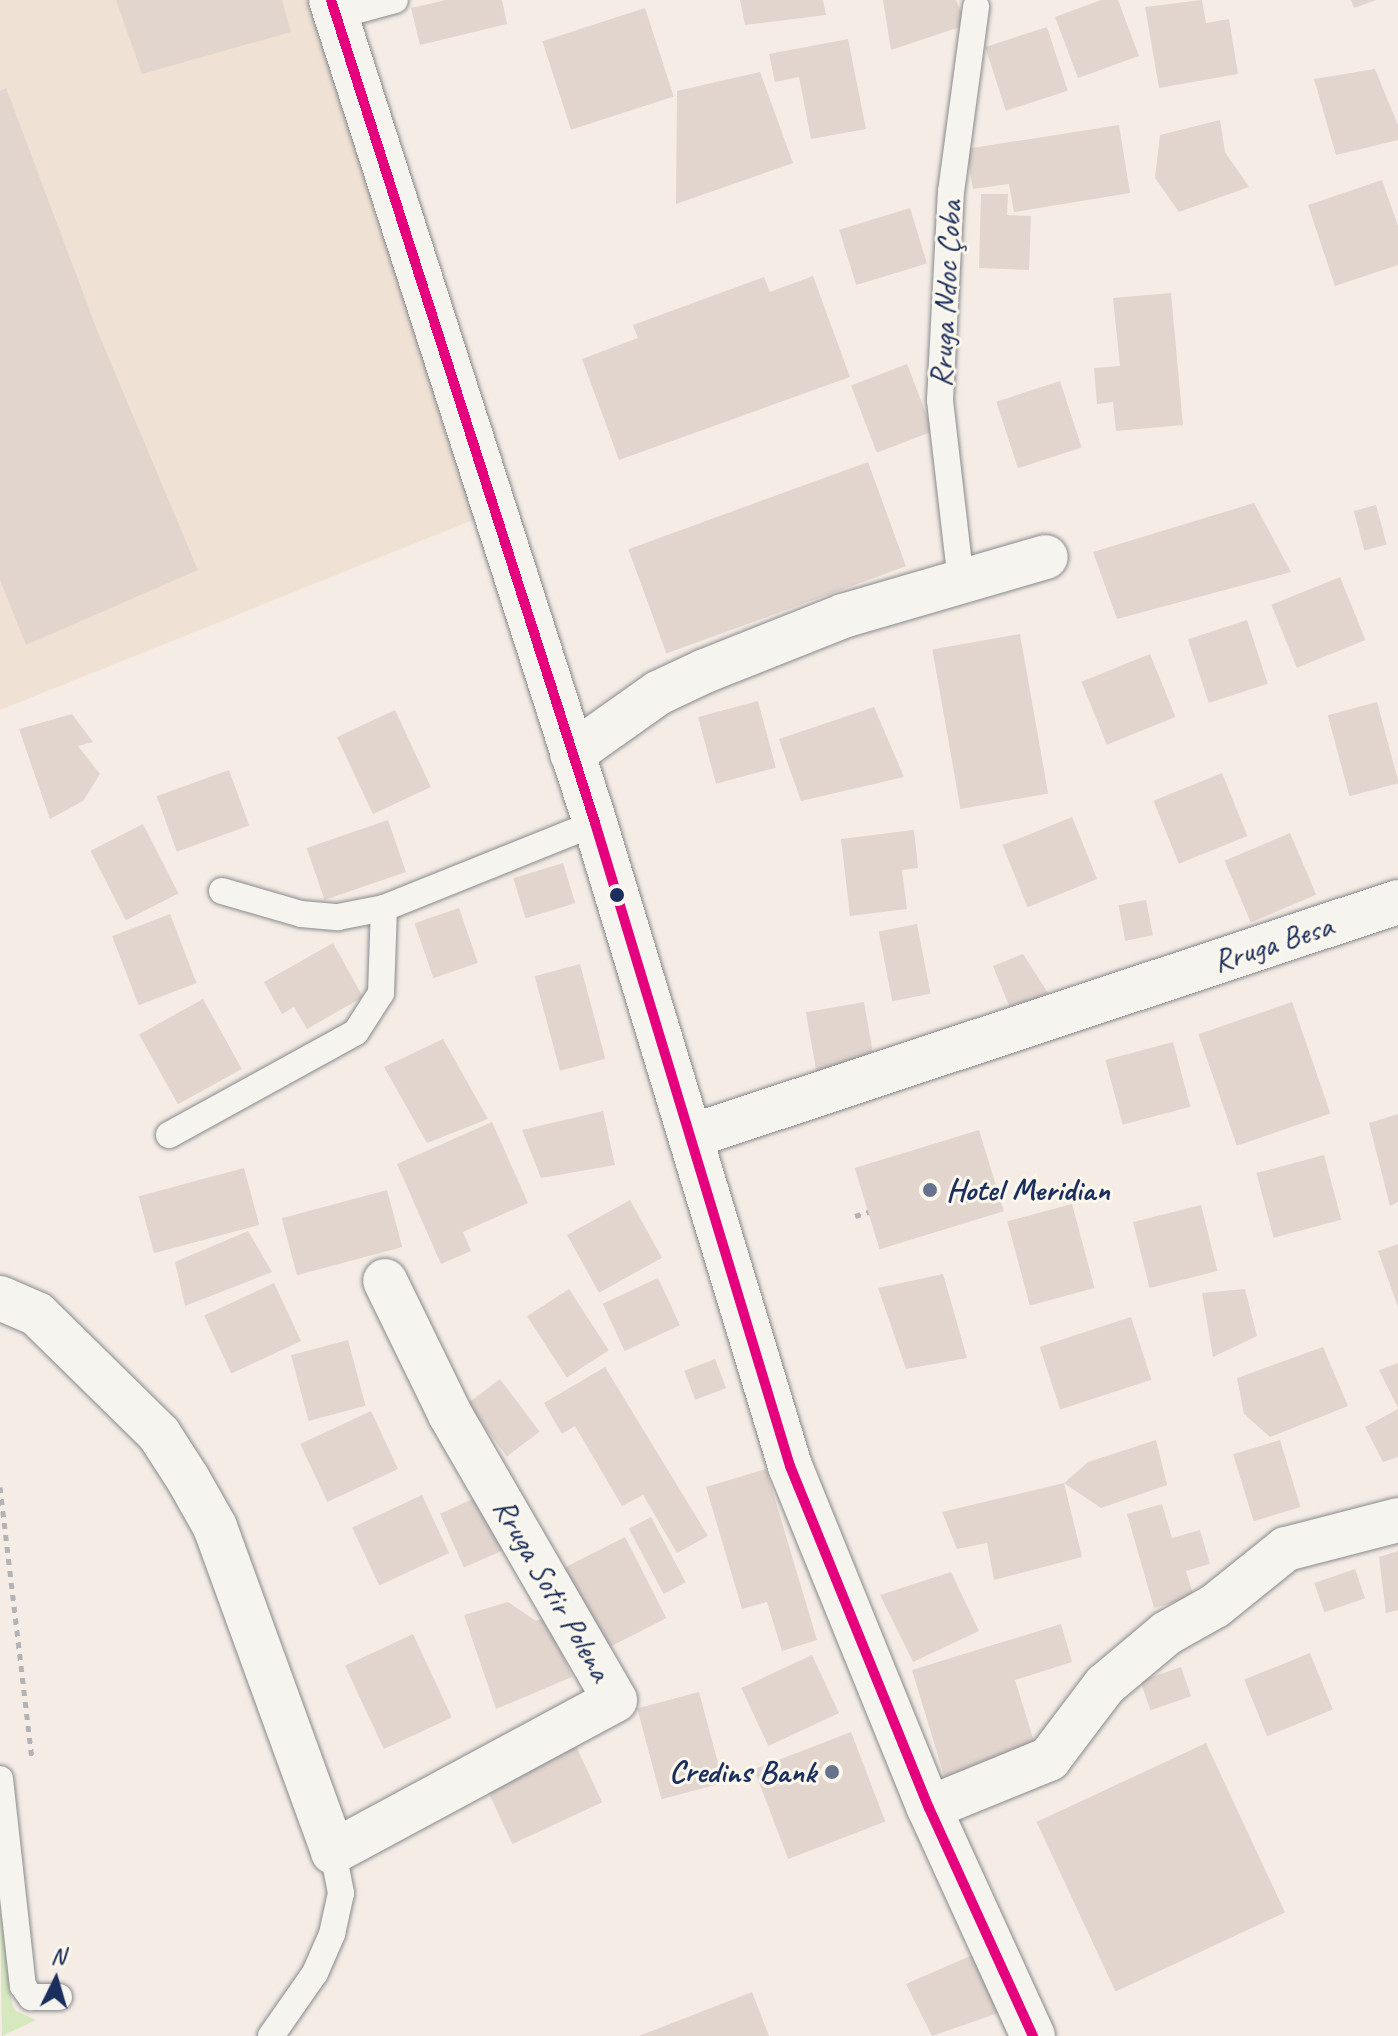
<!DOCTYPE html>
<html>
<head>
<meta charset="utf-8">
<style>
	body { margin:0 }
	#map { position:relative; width:1398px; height:2036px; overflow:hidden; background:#f5ede5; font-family:Caveat,sans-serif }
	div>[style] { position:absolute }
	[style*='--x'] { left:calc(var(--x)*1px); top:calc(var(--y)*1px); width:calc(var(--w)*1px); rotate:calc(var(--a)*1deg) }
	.built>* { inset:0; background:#efe1d4 }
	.green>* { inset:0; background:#d6e8be }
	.building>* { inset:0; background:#e1d5ce; transform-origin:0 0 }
	.path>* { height:5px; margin-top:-2.5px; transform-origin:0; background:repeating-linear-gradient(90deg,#b3b3b5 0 6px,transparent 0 12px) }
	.roads { filter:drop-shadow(0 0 2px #89898f) drop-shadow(0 0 2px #89898f) }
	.lane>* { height:26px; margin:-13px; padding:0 13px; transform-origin:13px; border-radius:13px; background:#f6f4ef }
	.street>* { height:44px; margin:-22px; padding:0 22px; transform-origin:22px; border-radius:22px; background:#f6f4ef }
	.secondary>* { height:44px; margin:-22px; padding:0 22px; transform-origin:22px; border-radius:22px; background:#f6f4ef }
	.bus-1>* { height:10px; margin:-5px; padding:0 5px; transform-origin:5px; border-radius:5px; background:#e5007d }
	.dots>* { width:22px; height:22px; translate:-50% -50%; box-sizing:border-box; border:4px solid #fbf7ec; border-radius:50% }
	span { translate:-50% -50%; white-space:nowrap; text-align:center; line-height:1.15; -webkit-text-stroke:6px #fbf7ec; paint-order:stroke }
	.street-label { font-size:32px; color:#1b2f5e }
	.poi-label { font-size:32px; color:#1b2f5e; font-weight:700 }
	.left { translate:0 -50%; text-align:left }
	.right { translate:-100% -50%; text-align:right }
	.north { position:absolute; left:16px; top:1940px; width:80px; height:80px; -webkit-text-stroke:6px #fbf7ec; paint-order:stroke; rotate:5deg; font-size:22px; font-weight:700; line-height:32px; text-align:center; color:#1b2f5e }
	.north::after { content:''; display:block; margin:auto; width:28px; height:36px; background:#1b2f5e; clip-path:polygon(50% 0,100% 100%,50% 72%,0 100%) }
</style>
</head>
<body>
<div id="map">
	<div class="built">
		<i style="clip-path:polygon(0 0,331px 0,493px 512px,0 710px)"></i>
	</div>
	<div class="green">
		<i style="clip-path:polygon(0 1906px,12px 2004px,16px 2011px,36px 2020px,2px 2036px)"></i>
	</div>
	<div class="building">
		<i style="clip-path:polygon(116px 0,282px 0,291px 32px,142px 74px)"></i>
		<i style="clip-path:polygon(446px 0,502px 0,507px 24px,420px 45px,411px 8px)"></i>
		<i style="clip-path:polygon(740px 0,823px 0,826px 15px,745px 25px)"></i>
		<i style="clip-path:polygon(883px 0,956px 0,966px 25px,891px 50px)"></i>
		<i style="clip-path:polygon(1101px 0,1118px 0,1139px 56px,1078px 78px,1055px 17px)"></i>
		<i style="clip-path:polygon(1202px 0,1206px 23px,1229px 19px,1238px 74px,1159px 88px,1145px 7px)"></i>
		<i style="clip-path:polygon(1351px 0,1376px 0,1354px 8px)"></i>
		<i style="left:645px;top:8px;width:93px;height:108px;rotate:72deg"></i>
		<i style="left:1047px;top:27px;width:67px;height:65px;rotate:72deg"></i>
		<i style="clip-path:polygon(848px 39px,866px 129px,811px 139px,799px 77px,775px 82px,769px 54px)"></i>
		<i style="clip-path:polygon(1375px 69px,1398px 125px,1398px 140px,1336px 155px,1314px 79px)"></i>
		<i style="clip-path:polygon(760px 72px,793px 163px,676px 204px,677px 91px)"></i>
		<i style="clip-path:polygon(6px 88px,97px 330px,198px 570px,26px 645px,0 580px,0 91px)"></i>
		<i style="clip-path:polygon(1220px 120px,1225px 152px,1249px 187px,1179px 212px,1155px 178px,1160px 135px)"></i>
		<i style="clip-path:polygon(1119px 125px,1130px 193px,1014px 212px,1009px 184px,973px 189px,966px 149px)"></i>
		<i style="clip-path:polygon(1382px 180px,1398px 226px,1398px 265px,1335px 286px,1308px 205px)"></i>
		<i style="clip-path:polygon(981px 194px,1008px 194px,1007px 215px,1031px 216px,1029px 270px,979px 268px)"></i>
		<i style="left:910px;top:208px;width:58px;height:74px;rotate:73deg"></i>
		<i style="clip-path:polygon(813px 276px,850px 377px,619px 460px,582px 359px,638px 338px,633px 325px,764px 277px,770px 292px)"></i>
		<i style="clip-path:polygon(1171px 293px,1183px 425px,1116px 431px,1113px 402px,1097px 404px,1094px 368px,1120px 366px,1113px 298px)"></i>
		<i style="left:907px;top:364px;width:72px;height:60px;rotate:69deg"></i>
		<i style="left:1060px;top:381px;width:70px;height:67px;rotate:72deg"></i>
		<i style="left:868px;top:462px;width:111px;height:255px;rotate:70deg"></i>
		<i style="clip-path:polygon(1254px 503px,1291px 572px,1117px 619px,1093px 552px)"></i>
		<i style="left:1376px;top:505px;width:41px;height:23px;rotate:75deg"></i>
		<i style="left:1340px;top:577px;width:68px;height:74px;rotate:68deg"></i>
		<i style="left:1247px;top:620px;width:67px;height:62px;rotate:72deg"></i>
		<i style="left:1020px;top:634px;width:162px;height:89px;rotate:80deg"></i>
		<i style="left:1150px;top:654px;width:68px;height:74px;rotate:68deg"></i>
		<i style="left:758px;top:701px;width:69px;height:62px;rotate:75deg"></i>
		<i style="left:1377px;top:702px;width:84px;height:51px;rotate:75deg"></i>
		<i style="clip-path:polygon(874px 707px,904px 777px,801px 801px,779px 739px)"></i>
		<i style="left:395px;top:710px;width:85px;height:64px;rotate:65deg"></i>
		<i style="clip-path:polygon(72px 714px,93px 742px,78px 746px,100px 774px,83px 801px,50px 819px,19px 729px)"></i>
		<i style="left:229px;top:770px;width:59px;height:77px;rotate:70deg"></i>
		<i style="left:1222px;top:773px;width:68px;height:74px;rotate:68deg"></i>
		<i style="left:1072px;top:817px;width:67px;height:75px;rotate:68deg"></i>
		<i style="left:388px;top:820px;width:55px;height:86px;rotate:71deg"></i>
		<i style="left:143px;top:824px;width:78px;height:59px;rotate:63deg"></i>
		<i style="clip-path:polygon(914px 830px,918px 868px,902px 870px,907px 909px,850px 916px,841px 839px)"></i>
		<i style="left:1290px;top:833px;width:67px;height:71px;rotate:67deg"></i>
		<i style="left:563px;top:863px;width:42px;height:52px;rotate:73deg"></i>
		<i style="left:1146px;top:900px;width:36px;height:28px;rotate:79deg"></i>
		<i style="left:459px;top:908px;width:58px;height:47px;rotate:71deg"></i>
		<i style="left:170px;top:914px;width:74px;height:62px;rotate:69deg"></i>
		<i style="left:917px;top:924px;width:71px;height:39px;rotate:79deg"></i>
		<i style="clip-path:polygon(333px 943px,363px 997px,307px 1029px,294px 1007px,282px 1014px,264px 982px)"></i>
		<i style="clip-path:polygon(1023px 954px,1050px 996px,1012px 1013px,993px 966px)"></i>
		<i style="left:580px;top:964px;width:98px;height:47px;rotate:75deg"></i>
		<i style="left:203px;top:999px;width:80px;height:73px;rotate:61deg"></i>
		<i style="left:864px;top:1002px;width:60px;height:59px;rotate:80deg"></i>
		<i style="left:1292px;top:1002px;width:118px;height:99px;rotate:71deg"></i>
		<i style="clip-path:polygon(443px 1039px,488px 1119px,427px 1143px,384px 1067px)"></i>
		<i style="left:1173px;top:1042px;width:67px;height:70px;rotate:75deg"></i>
		<i style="clip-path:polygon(603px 1111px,615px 1165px,541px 1178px,522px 1130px)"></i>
		<i style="clip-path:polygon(1398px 1114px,1398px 1202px,1390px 1206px,1369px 1123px)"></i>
		<i style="clip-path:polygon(492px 1122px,528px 1203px,463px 1232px,471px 1251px,441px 1264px,397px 1164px)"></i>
		<i style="left:979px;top:1130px;width:85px;height:130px;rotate:73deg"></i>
		<i style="left:1324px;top:1155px;width:67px;height:70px;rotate:75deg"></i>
		<i style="left:244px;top:1168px;width:59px;height:109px;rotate:75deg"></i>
		<i style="left:387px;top:1190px;width:59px;height:109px;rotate:75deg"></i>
		<i style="left:630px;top:1200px;width:66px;height:72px;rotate:61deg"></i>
		<i style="left:1072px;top:1204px;width:87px;height:67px;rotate:75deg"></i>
		<i style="left:1201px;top:1205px;width:68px;height:70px;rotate:76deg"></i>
		<i style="clip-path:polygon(248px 1231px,272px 1272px,185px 1306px,175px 1262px)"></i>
		<i style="clip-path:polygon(1398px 1244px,1398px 1307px,1378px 1251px)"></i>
		<i style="clip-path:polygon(943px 1274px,967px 1358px,906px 1369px,878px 1288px)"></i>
		<i style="left:658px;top:1278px;width:52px;height:61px;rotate:65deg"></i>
		<i style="left:274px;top:1283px;width:64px;height:77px;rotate:65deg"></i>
		<i style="left:569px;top:1289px;width:73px;height:50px;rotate:57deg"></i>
		<i style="clip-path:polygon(1245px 1289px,1257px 1336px,1213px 1357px,1202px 1293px)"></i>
		<i style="left:1131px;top:1317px;width:66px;height:96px;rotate:72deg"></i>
		<i style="left:348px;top:1340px;width:68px;height:59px;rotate:75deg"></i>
		<i style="clip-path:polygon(1323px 1347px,1348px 1406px,1270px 1437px,1244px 1414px,1237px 1378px)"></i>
		<i style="left:715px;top:1359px;width:31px;height:33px;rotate:69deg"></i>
		<i style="clip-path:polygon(1398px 1363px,1398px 1408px,1379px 1370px)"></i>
		<i style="clip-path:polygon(605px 1367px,708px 1536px,677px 1553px,643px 1495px,622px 1506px,575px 1426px,562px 1434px,544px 1403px)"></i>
		<i style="left:500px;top:1379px;width:66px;height:41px;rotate:53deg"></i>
		<i style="clip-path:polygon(1398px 1409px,1398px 1457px,1383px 1462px,1365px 1427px)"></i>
		<i style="left:371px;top:1411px;width:64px;height:78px;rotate:65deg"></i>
		<i style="clip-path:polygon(1156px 1440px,1167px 1485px,1101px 1508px,1064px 1483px,1088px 1462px)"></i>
		<i style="left:1280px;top:1440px;width:70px;height:49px;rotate:73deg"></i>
		<i style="clip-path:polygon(766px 1469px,817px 1640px,782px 1651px,767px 1602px,742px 1609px,706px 1487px)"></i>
		<i style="clip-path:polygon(1064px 1483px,1082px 1557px,994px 1580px,987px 1543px,957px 1549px,942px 1512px)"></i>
		<i style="left:422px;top:1495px;width:64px;height:77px;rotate:65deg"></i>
		<i style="left:482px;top:1495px;width:59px;height:46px;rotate:66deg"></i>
		<i style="clip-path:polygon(1162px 1504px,1172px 1538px,1200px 1530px,1210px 1564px,1186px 1571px,1194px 1597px,1154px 1608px,1127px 1514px)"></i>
		<i style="left:651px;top:1517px;width:74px;height:25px;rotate:62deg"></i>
		<i style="left:625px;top:1537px;width:91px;height:68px;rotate:63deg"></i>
		<i style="clip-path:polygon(1398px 1551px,1398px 1610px,1386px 1613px,1379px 1557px)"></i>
		<i style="left:1355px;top:1569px;width:31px;height:43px;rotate:71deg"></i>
		<i style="clip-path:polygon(951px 1572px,979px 1631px,913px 1662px,880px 1595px)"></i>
		<i style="clip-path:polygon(508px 1602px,536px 1621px,546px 1617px,572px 1677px,496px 1709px,464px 1615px)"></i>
		<i style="clip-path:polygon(1061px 1624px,1072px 1662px,1015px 1680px,1037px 1751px,945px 1779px,912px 1670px)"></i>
		<i style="left:413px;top:1634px;width:92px;height:75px;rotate:65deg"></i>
		<i style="left:1310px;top:1653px;width:61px;height:71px;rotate:68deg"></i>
		<i style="left:812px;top:1655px;width:64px;height:78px;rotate:65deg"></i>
		<i style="left:1181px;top:1667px;width:31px;height:43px;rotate:71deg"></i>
		<i style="left:699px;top:1692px;width:94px;height:64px;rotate:75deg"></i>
		<i style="left:851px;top:1732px;width:96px;height:104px;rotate:69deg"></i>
		<i style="left:1206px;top:1743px;width:187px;height:187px;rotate:65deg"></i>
		<i style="left:576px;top:1746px;width:62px;height:99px;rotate:65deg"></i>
		<i style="clip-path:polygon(977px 1953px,1004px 2011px,932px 2036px,906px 1984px)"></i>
		<i style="clip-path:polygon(752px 1992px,769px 2036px,639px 2036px)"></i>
	</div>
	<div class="path">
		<i style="--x:855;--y:1216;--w:14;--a:-17"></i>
		<i style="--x:0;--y:1487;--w:275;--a:83.3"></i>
	</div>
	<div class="roads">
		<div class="lane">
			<i style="--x:336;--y:16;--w:61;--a:-15.2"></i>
			<i style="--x:961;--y:582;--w:183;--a:-96.6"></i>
			<i style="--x:940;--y:400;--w:208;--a:-87"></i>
			<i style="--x:951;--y:192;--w:187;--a:-82.3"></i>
			<i style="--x:222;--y:891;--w:82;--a:16.2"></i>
			<i style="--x:301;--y:914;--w:37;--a:5"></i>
			<i style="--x:338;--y:917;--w:47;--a:-11.1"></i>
			<i style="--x:384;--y:908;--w:227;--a:-21.9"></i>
			<i style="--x:169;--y:1135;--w:213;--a:-28.8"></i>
			<i style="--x:356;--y:1032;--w:46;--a:-57.3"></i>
			<i style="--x:381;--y:993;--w:85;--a:-88"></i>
			<i style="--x:0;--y:1779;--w:208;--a:83.7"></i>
			<i style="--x:23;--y:1986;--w:14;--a:54"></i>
			<i style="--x:31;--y:1997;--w:28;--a:0"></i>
			<i style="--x:271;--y:2036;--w:77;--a:-55.1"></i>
			<i style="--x:315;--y:1973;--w:43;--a:-66.4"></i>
			<i style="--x:332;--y:1934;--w:42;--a:-77.6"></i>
			<i style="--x:341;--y:1893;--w:42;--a:-101"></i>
		</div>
		<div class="street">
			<i style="--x:572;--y:754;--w:105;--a:-35.3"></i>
			<i style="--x:658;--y:693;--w:52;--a:-25.1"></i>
			<i style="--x:705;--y:671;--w:149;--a:-21.7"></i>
			<i style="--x:843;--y:616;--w:211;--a:-16.2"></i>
			<i style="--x:692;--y:1136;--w:744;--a:-18.34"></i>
			<i style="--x:0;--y:1298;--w:40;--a:23.4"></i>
			<i style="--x:37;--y:1314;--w:171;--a:44.5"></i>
			<i style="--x:159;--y:1434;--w:54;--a:57.2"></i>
			<i style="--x:188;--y:1479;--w:55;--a:60.6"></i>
			<i style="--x:215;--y:1527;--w:346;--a:70"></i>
			<i style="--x:333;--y:1852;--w:320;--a:-28.3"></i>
			<i style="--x:615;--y:1700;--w:330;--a:-120"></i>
			<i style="--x:450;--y:1414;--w:148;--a:-116"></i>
			<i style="--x:929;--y:1808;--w:130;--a:-22.2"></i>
			<i style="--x:1049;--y:1759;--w:93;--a:-52.9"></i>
			<i style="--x:1105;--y:1685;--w:81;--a:-40"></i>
			<i style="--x:1167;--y:1633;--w:55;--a:-29.4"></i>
			<i style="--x:1215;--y:1606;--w:91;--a:-38.8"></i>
			<i style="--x:1286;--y:1549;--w:116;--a:-14.5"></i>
		</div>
		<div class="secondary">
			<i style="--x:331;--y:0;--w:864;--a:72.21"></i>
			<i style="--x:595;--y:823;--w:672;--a:73.13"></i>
			<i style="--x:790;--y:1466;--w:369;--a:67.9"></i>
			<i style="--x:929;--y:1808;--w:251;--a:65.5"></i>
		</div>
	</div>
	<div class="bus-1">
		<i style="--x:331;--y:0;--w:864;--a:72.21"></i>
		<i style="--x:595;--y:823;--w:672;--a:73.13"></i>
		<i style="--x:790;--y:1466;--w:369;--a:67.9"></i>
		<i style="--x:929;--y:1808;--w:251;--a:65.5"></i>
	</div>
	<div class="dots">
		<i style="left:617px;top:895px;background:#1b2f5e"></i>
		<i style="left:930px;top:1190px;background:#67728d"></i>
		<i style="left:832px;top:1772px;background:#67728d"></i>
	</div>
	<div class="street-label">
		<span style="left:946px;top:294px;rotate:-87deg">Rruga Ndoc Çoba</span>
		<span style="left:1273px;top:944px;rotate:-18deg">Rruga Besa</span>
		<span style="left:552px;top:1590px;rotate:60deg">Rruga Sotir Polena</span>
	</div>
	<div class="poi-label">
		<span class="left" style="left:946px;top:1190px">Hotel Meridian</span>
		<span class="right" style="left:816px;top:1772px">Credins Bank</span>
	</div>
	<div class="north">N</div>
</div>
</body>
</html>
